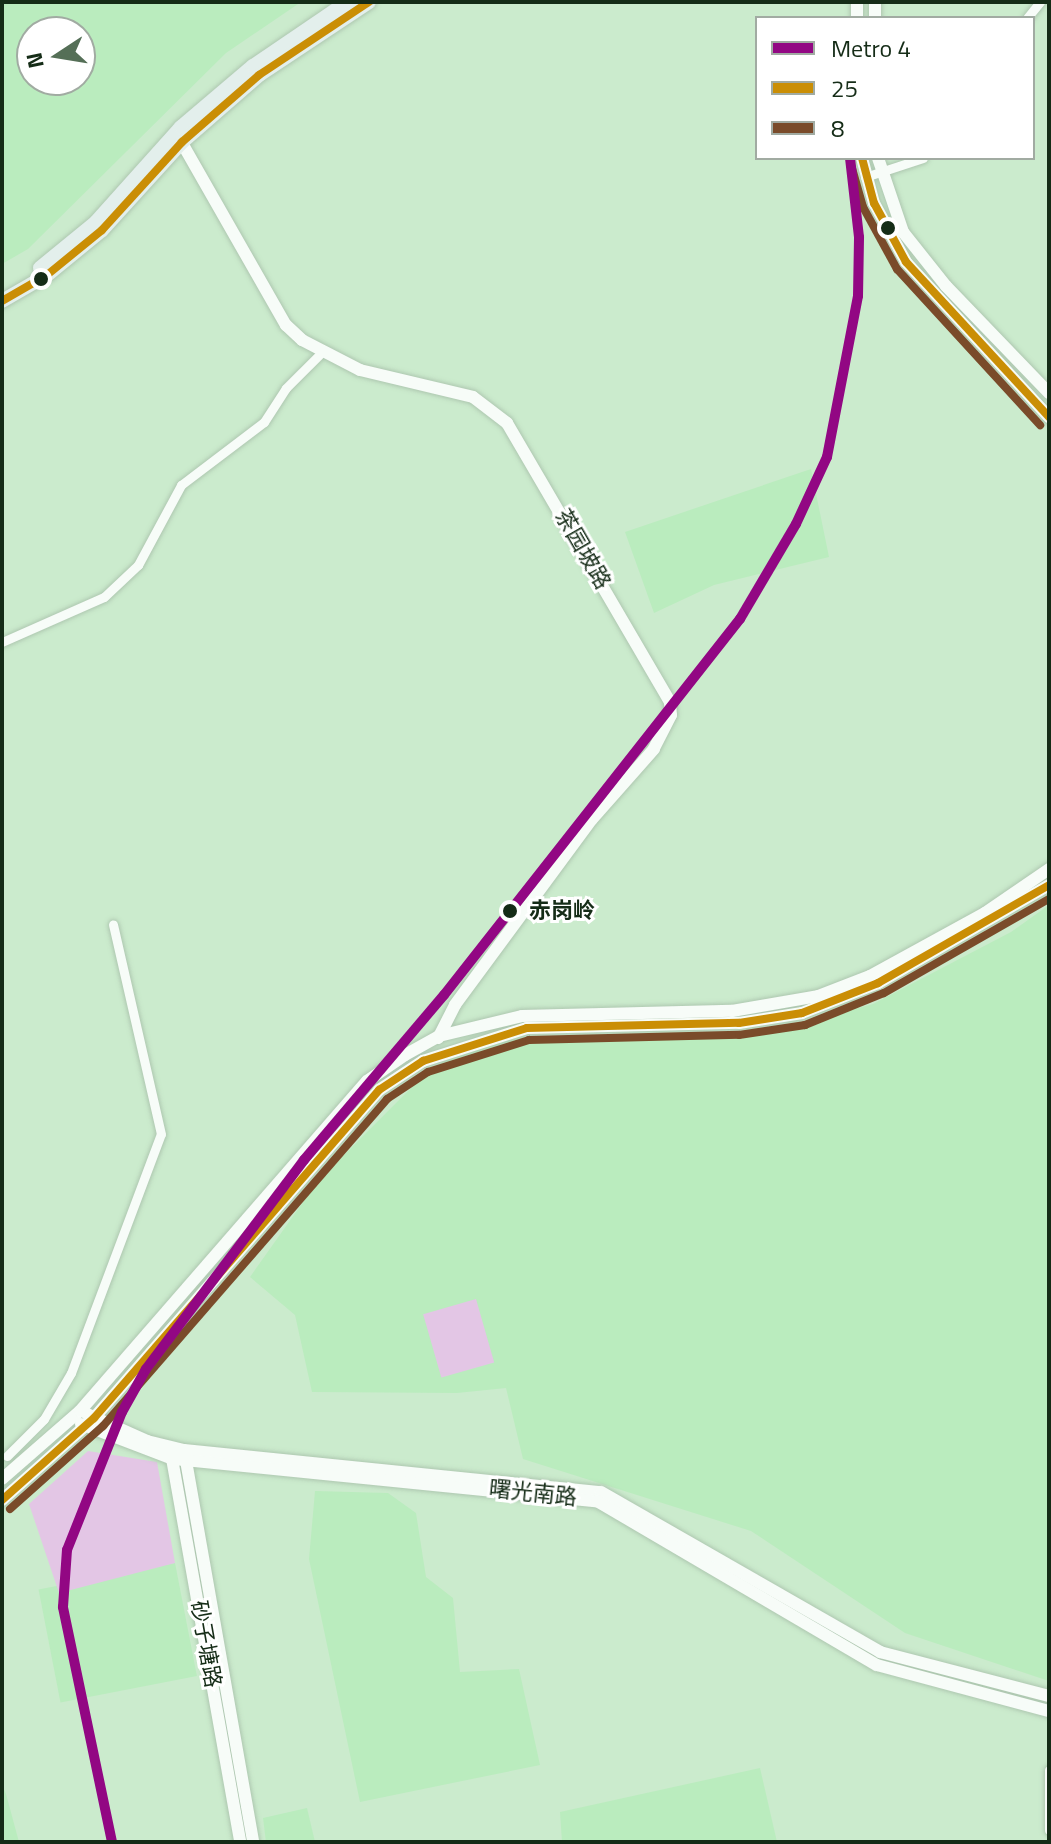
<!DOCTYPE html>
<html>
<head>
<meta charset="utf-8">
<style>
	body { margin:0 }
	#map { position:relative; width:1051px; height:1844px; overflow:hidden; background:#cbebcd; font-family:"Titillium Web","Noto Sans SC",sans-serif }
	div>[style] { position:absolute }
	[style*='--x'] { left:calc(var(--x)*1px); top:calc(var(--y)*1px); width:calc(var(--w)*1px); rotate:calc(var(--a)*1deg) }
	.built>* { inset:0; background:#baecbe; transform-origin:0 0 }
	.green>* { inset:0; background:#e3c6e5; transform-origin:0 0 }
	.roads { filter:drop-shadow(0 0 2px #aec7b0) drop-shadow(0 0 2px #aec7b0) }
	.street>* { height:9px; margin:-4.5px; padding:0 4.5px; transform-origin:4.5px; border-radius:4.5px; background:#f7fcf8 }
	.secondary>* { height:12px; margin:-6px; padding:0 6px; transform-origin:6px; border-radius:6px; background:#f7fcf8 }
	.primary>* { height:14px; margin:-7px; padding:0 7px; transform-origin:7px; border-radius:7px; background:#e3efec }
	.bus-1>* { height:8px; margin:-4px; padding:0 4px; transform-origin:4px; border-radius:4px; background:#ca8e05 }
	.bus-2>* { height:8px; margin:-4px; padding:0 4px; transform-origin:4px; border-radius:4px; background:#7a4b2a }
	.metro-1>* { height:10px; margin:-5px; padding:0 5px; transform-origin:5px; border-radius:5px; background:#920783 }
	.dots>* { width:22px; height:22px; translate:-50% -50%; box-sizing:border-box; border:4px solid #fff; border-radius:50% }
	span { translate:-50% -50%; white-space:nowrap; text-align:center; line-height:1.15; -webkit-text-stroke:6px #fff; paint-order:stroke }
	.street-label { font-size:22px; color:#152c17 }
	.stop-label { font-size:22px; color:#152c17; font-weight:700 }
	.left { translate:0 -50%; text-align:left }
	.frame { position:absolute; inset:0; border:4px solid #152c17; pointer-events:none }
	.legend { position:absolute; left:755px; top:16px; width:280px; height:144px; box-sizing:border-box; background:#fff; border:2px solid #a1aba2; margin:0; padding:10px 14px; list-style:none; font-size:24px; color:#152c17 }
	.legend li { display:flex; align-items:center; gap:16px; height:40px }
	.legend b { width:40px; border:2px solid #a1aba2 }
	.north { position:absolute; left:16px; top:16px; width:80px; height:80px; box-sizing:border-box; background:#fff; border:2px solid #a1aba2; border-radius:50%; rotate:258deg; font-size:22px; font-weight:700; line-height:32px; text-align:center; color:#152c17 }
	.north::after { content:''; display:block; margin:auto; width:28px; height:36px; background:#556f57; clip-path:polygon(50% 0,100% 100%,50% 72%,0 100%) }
</style>
</head>
<body>
<div id="map">
	<div class="built">
		<i style="clip-path:polygon(evenodd,2px 2px,301px 2px,226px 53px,28px 249px,2px 264px,2px 2px,80px 32px,80px 80px,32px 80px,32px 32px,80px 32px)"></i>
		<i style="clip-path:polygon(811px 469px,829px 557px,714px 585px,654px 613px,625px 532px)"></i>
		<i style="clip-path:polygon(1049px 905px,1049px 1681px,905px 1633px,751px 1531px,523px 1459px,506px 1388px,457px 1393px,312px 1392px,295px 1315px,250px 1277px,318px 1181px,431px 1068px,472px 1048px,526px 1037px,713px 1037px,785px 1028px,873px 1004px,1011px 932px)"></i>
		<i style="clip-path:polygon(315px 1491px,388px 1493px,416px 1513px,426px 1577px,453px 1598px,460px 1672px,519px 1669px,540px 1765px,360px 1802px,309px 1559px)"></i>
		<i style="left:175px;top:1563px;width:115px;height:139px;rotate:79deg"></i>
		<i style="clip-path:polygon(760px 1768px,777px 1842px,562px 1842px,560px 1812px)"></i>
		<i style="clip-path:polygon(2px 1785px,6px 1794px,19px 1842px,2px 1842px)"></i>
		<i style="clip-path:polygon(307px 1808px,315px 1842px,266px 1842px,263px 1818px)"></i>
	</div>
	<div class="green">
		<i style="left:476px;top:1299px;width:66px;height:55px;rotate:74deg"></i>
		<i style="clip-path:polygon(88px 1451px,157px 1462px,175px 1563px,59px 1593px,29px 1504px)"></i>
	</div>
	<div class="roads">
		<div class="street">
			<i style="--x:1027;--y:18;--w:21;--a:-51"></i>
			<i style="--x:865;--y:177;--w:61;--a:-18.1"></i>
			<i style="--x:2;--y:642;--w:111;--a:-23.8"></i>
			<i style="--x:104;--y:597;--w:47;--a:-43.3"></i>
			<i style="--x:138;--y:565;--w:91;--a:-61.7"></i>
			<i style="--x:181;--y:485;--w:104;--a:-37.2"></i>
			<i style="--x:264;--y:422;--w:40;--a:-57.1"></i>
			<i style="--x:286;--y:388;--w:48;--a:-45"></i>
			<i style="--x:7;--y:1456;--w:52;--a:-45"></i>
			<i style="--x:44;--y:1419;--w:53;--a:-59.6"></i>
			<i style="--x:71;--y:1373;--w:255;--a:-69.4"></i>
			<i style="--x:161;--y:1134;--w:215;--a:-102.9"></i>
			<i style="--x:1049;--y:1770;--w:60;--a:90"></i>
		</div>
		<div class="secondary">
			<i style="--x:857;--y:18;--w:16;--a:-90"></i>
			<i style="--x:875;--y:18;--w:16;--a:-90"></i>
			<i style="--x:178;--y:136;--w:218;--a:60.3"></i>
			<i style="--x:286;--y:325;--w:22;--a:43"></i>
			<i style="--x:302;--y:340;--w:65;--a:27.3"></i>
			<i style="--x:360;--y:370;--w:116;--a:13.4"></i>
			<i style="--x:473;--y:397;--w:43;--a:37.4"></i>
			<i style="--x:507;--y:423;--w:323;--a:59.7"></i>
			<i style="--x:670;--y:702;--w:13;--a:86"></i>
			<i style="--x:671;--y:715;--w:38;--a:117"></i>
			<i style="--x:654;--y:749;--w:94;--a:131.5"></i>
			<i style="--x:592;--y:819;--w:231;--a:126.4"></i>
			<i style="--x:455;--y:1005;--w:37;--a:117"></i>
			<i style="--x:862;--y:158;--w:47;--a:75.1"></i>
			<i style="--x:874;--y:203;--w:67;--a:61.5"></i>
			<i style="--x:906;--y:262;--w:211;--a:47.3"></i>
			<i style="--x:878;--y:158;--w:78;--a:71.3"></i>
			<i style="--x:903;--y:232;--w:69;--a:51.5"></i>
			<i style="--x:946;--y:286;--w:149;--a:46.1"></i>
			<i style="--x:87;--y:1414;--w:66;--a:24.2"></i>
			<i style="--x:147;--y:1441;--w:38;--a:14"></i>
			<i style="--x:184;--y:1450;--w:419;--a:5.8"></i>
			<i style="--x:601;--y:1492;--w:322;--a:29.8"></i>
			<i style="--x:880;--y:1652;--w:175;--a:14.6"></i>
			<i style="--x:81;--y:1424;--w:98;--a:20.8"></i>
			<i style="--x:173;--y:1459;--w:426;--a:5.7"></i>
			<i style="--x:597;--y:1501;--w:324;--a:30.4"></i>
			<i style="--x:877;--y:1665;--w:178;--a:15"></i>
			<i style="--x:171;--y:1453;--w:395;--a:79.9"></i>
			<i style="--x:185;--y:1455;--w:393;--a:80"></i>
			<i style="--x:2;--y:1479;--w:103;--a:-41.1"></i>
			<i style="--x:80;--y:1411;--w:437;--a:-49"></i>
			<i style="--x:367;--y:1081;--w:46;--a:-34.4"></i>
			<i style="--x:405;--y:1055;--w:39;--a:-29"></i>
			<i style="--x:439;--y:1036;--w:85;--a:-13.5"></i>
			<i style="--x:522;--y:1016;--w:210;--a:-1.4"></i>
			<i style="--x:732;--y:1011;--w:87;--a:-9.9"></i>
			<i style="--x:818;--y:996;--w:56;--a:-21"></i>
			<i style="--x:870;--y:976;--w:131;--a:-28.7"></i>
			<i style="--x:985;--y:913;--w:78;--a:-34.5"></i>
			<i style="--x:2;--y:1500;--w:123;--a:-41.7"></i>
			<i style="--x:94;--y:1418;--w:435;--a:-49"></i>
			<i style="--x:379;--y:1090;--w:53;--a:-33.4"></i>
			<i style="--x:423;--y:1061;--w:109;--a:-17.6"></i>
			<i style="--x:527;--y:1028;--w:212;--a:-1.4"></i>
			<i style="--x:739;--y:1023;--w:64;--a:-9"></i>
			<i style="--x:802;--y:1013;--w:82;--a:-21.5"></i>
			<i style="--x:878;--y:983;--w:197;--a:-29.8"></i>
		</div>
		<div class="primary">
			<i style="--x:40;--y:268;--w:72;--a:-39.4"></i>
			<i style="--x:96;--y:222;--w:127;--a:-48.2"></i>
			<i style="--x:181;--y:127;--w:94;--a:-40.3"></i>
			<i style="--x:253;--y:66;--w:114;--a:-34.2"></i>
			<i style="--x:2;--y:301;--w:52;--a:-30"></i>
			<i style="--x:47;--y:275;--w:71;--a:-39.3"></i>
			<i style="--x:102;--y:230;--w:119;--a:-47.7"></i>
			<i style="--x:182;--y:142;--w:102;--a:-41"></i>
			<i style="--x:259;--y:75;--w:132;--a:-33.6"></i>
		</div>
	</div>
	<div class="bus-1">
		<i style="--x:862;--y:158;--w:47;--a:75.1"></i>
		<i style="--x:874;--y:203;--w:67;--a:61.5"></i>
		<i style="--x:906;--y:262;--w:211;--a:47.3"></i>
		<i style="--x:2;--y:301;--w:52;--a:-30"></i>
		<i style="--x:47;--y:275;--w:71;--a:-39.3"></i>
		<i style="--x:102;--y:230;--w:119;--a:-47.7"></i>
		<i style="--x:182;--y:142;--w:102;--a:-41"></i>
		<i style="--x:259;--y:75;--w:132;--a:-33.6"></i>
		<i style="--x:2;--y:1500;--w:123;--a:-41.7"></i>
		<i style="--x:94;--y:1418;--w:435;--a:-49"></i>
		<i style="--x:379;--y:1090;--w:53;--a:-33.4"></i>
		<i style="--x:423;--y:1061;--w:109;--a:-17.6"></i>
		<i style="--x:527;--y:1028;--w:212;--a:-1.4"></i>
		<i style="--x:739;--y:1023;--w:64;--a:-9"></i>
		<i style="--x:802;--y:1013;--w:82;--a:-21.5"></i>
		<i style="--x:878;--y:983;--w:197;--a:-29.8"></i>
	</div>
	<div class="bus-2">
		<i style="--x:850;--y:161;--w:48;--a:74.2"></i>
		<i style="--x:863;--y:207;--w:71;--a:61.3"></i>
		<i style="--x:897;--y:269;--w:212;--a:47.5"></i>
		<i style="--x:10;--y:1509;--w:125;--a:-41.7"></i>
		<i style="--x:103;--y:1426;--w:433;--a:-49"></i>
		<i style="--x:387;--y:1099;--w:49;--a:-33.4"></i>
		<i style="--x:428;--y:1072;--w:106;--a:-17.6"></i>
		<i style="--x:529;--y:1040;--w:210;--a:-1.4"></i>
		<i style="--x:739;--y:1035;--w:67;--a:-8.6"></i>
		<i style="--x:805;--y:1025;--w:85;--a:-22.1"></i>
		<i style="--x:884;--y:993;--w:190;--a:-29.7"></i>
	</div>
	<div class="metro-1">
		<i style="--x:112;--y:1842;--w:240;--a:-101.8"></i>
		<i style="--x:63;--y:1607;--w:57;--a:-86"></i>
		<i style="--x:67;--y:1550;--w:149;--a:-68.3"></i>
		<i style="--x:122;--y:1412;--w:49;--a:-60.8"></i>
		<i style="--x:146;--y:1369;--w:262;--a:-52.9"></i>
		<i style="--x:304;--y:1160;--w:216;--a:-49.7"></i>
		<i style="--x:444;--y:995;--w:479;--a:-51.8"></i>
		<i style="--x:740;--y:619;--w:110;--a:-59.5"></i>
		<i style="--x:796;--y:524;--w:74;--a:-65.2"></i>
		<i style="--x:827;--y:457;--w:164;--a:-79.1"></i>
		<i style="--x:858;--y:296;--w:59;--a:-89"></i>
		<i style="--x:859;--y:237;--w:80;--a:-96.5"></i>
	</div>
	<div class="dots">
		<i style="left:888px;top:228px;background:#152c17"></i>
		<i style="left:41px;top:279px;background:#152c17"></i>
		<i style="left:510px;top:911px;background:#152c17"></i>
	</div>
	<div class="street-label">
		<span style="left:583px;top:549px;rotate:60deg">茶园坡路</span>
		<span style="left:533px;top:1493px;rotate:6deg">曙光南路</span>
		<span style="left:206px;top:1644px;rotate:80deg">砂子塘路</span>
	</div>
	<div class="stop-label">
		<span class="left" style="left:529px;top:911px">赤岗岭</span>
	</div>
	<div class="frame"></div>
	<ul class="legend">
	<li><b style="height:10px;background:#920783"></b>Metro 4</li>
	<li><b style="height:10px;background:#ca8e05"></b>25</li>
	<li><b style="height:10px;background:#7a4b2a"></b>8</li>
	</ul>
	<div class="north">N</div>
</div>
</body>
</html>
